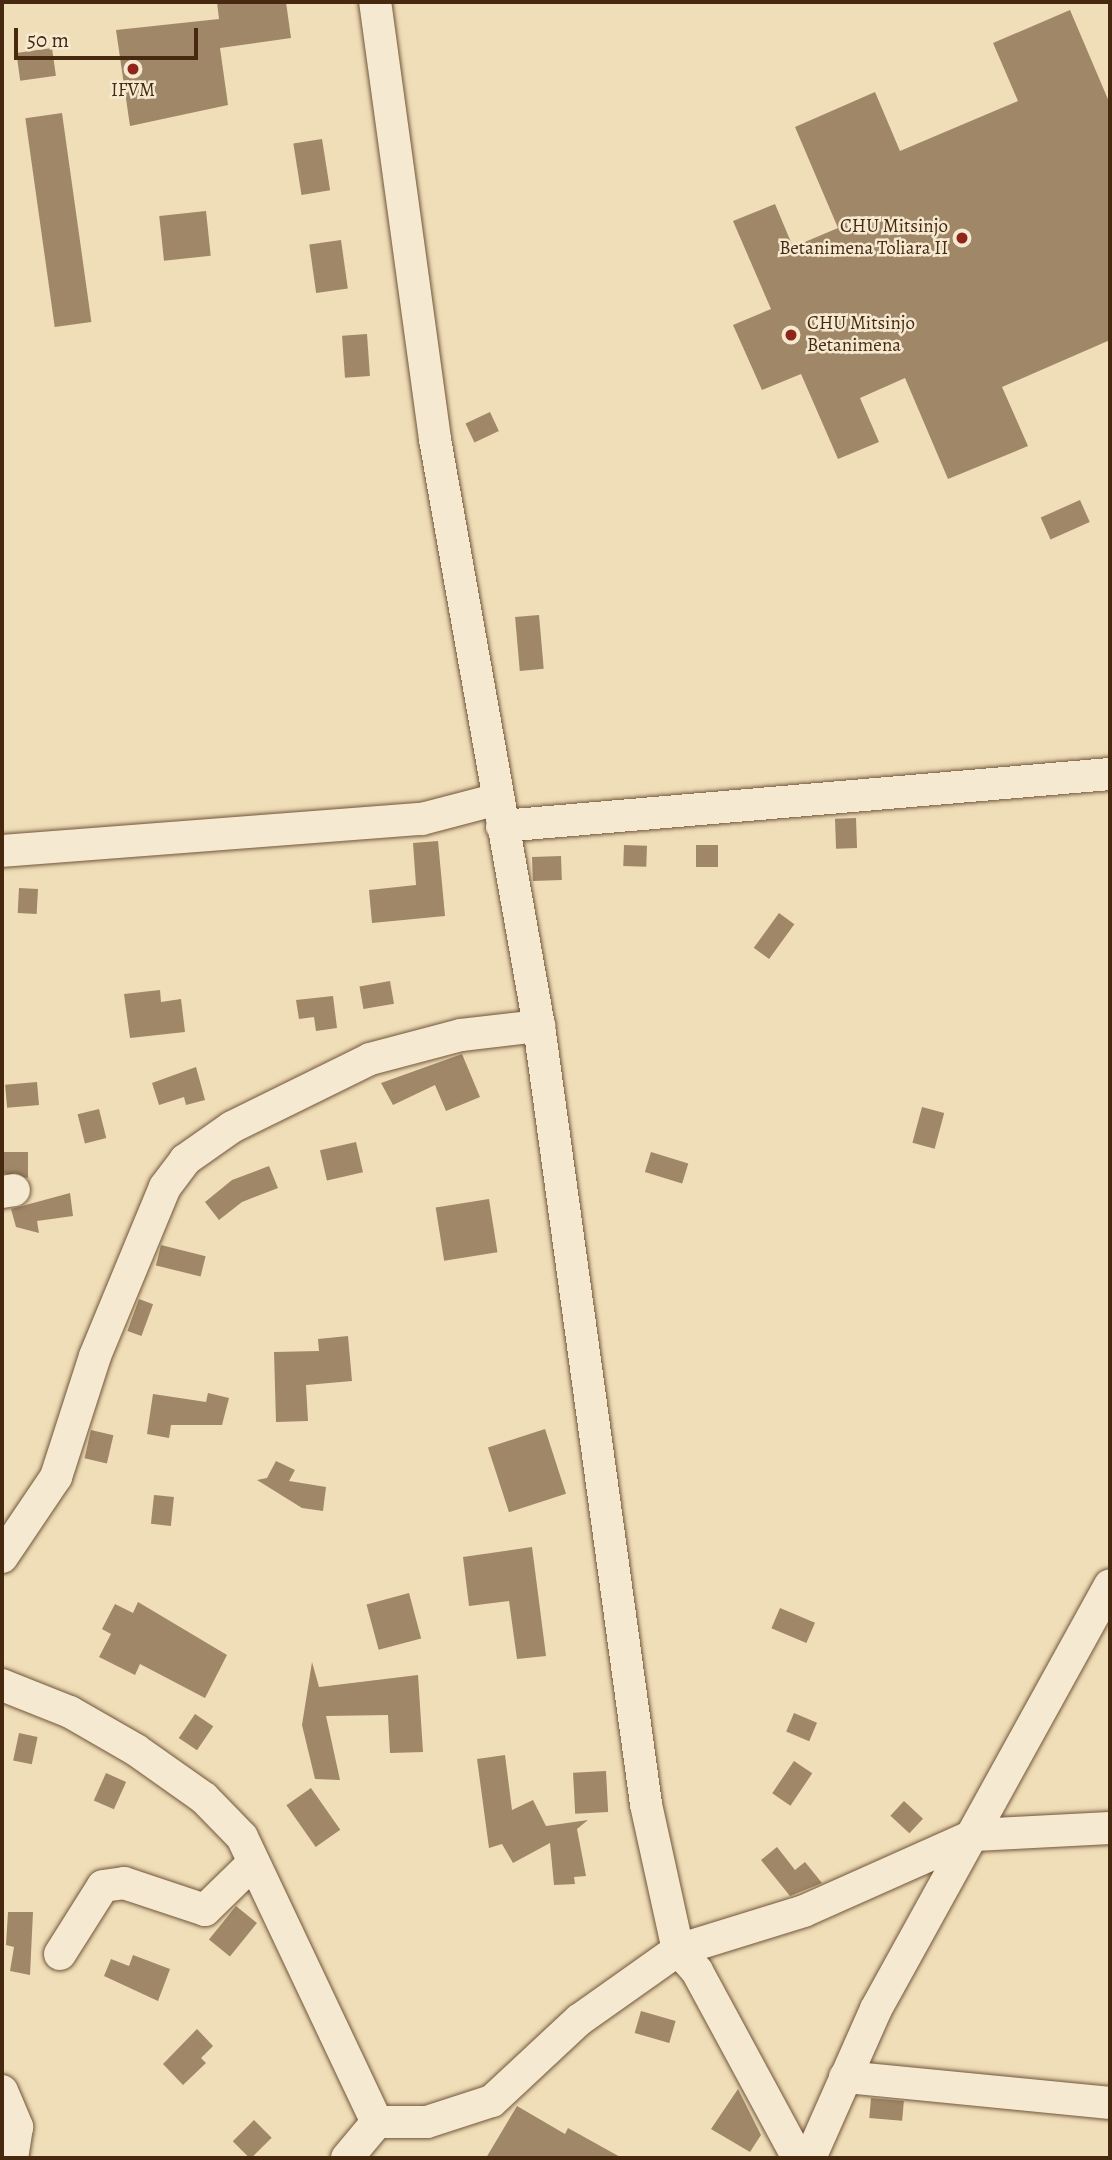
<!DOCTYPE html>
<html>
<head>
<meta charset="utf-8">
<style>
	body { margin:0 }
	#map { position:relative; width:1112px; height:2160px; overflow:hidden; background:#f0deb8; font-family:Alegreya,serif }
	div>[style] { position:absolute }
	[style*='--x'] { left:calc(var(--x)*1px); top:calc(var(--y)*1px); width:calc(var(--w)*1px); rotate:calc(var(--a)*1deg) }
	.building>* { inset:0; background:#9f8767; transform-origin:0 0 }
	.roads { filter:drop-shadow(0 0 2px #71563a) drop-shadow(0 0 2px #71563a) }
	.minor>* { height:32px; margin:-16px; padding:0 16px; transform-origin:16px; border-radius:16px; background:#f5ead1 }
	.dots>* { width:19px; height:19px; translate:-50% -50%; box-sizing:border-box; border:4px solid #f5ead1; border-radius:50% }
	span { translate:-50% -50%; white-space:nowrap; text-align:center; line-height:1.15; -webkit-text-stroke:5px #f5ead1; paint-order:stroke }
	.poi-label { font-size:19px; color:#472910 }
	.right { translate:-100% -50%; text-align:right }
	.left { translate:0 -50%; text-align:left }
	.frame { position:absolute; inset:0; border:4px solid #472910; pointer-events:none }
	.scale { position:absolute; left:14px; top:28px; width:184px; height:32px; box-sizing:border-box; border:4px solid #472910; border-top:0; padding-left:9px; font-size:21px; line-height:24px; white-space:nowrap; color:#472910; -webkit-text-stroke:5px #f5ead1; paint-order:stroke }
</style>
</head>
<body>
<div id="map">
	<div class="building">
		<i style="clip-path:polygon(217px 2px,286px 2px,291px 38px,220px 48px,228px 105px,130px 126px,116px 30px,219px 19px)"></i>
		<i style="clip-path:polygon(1070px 10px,1110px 104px,1110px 340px,1002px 387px,1028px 446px,948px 479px,905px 378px,860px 398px,879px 442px,838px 459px,801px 374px,762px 390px,733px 325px,771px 309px,733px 221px,775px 204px,793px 247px,838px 228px,795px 127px,875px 92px,900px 151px,1018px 101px,993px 43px)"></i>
		<i style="left:52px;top:48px;width:28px;height:36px;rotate:82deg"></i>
		<i style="left:62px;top:113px;width:211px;height:37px;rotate:82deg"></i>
		<i style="left:322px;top:139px;width:52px;height:29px;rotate:81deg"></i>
		<i style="left:206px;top:211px;width:45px;height:47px;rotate:84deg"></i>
		<i style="left:341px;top:240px;width:49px;height:32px;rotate:82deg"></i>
		<i style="left:367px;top:334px;width:42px;height:25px;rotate:86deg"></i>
		<i style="left:490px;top:412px;width:21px;height:27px;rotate:65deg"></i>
		<i style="left:1080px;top:500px;width:24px;height:43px;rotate:66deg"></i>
		<i style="left:539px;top:615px;width:54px;height:24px;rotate:85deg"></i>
		<i style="left:856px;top:818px;width:30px;height:21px;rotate:88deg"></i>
		<i style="clip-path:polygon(438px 841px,445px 916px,372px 923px,369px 890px,416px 885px,413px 843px)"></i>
		<i style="left:624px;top:845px;width:23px;height:21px;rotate:2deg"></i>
		<i style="left:696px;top:845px;width:22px;height:22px"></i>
		<i style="left:561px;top:856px;width:24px;height:29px;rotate:88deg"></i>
		<i style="left:19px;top:888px;width:19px;height:25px;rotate:3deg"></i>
		<i style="left:779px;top:913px;width:19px;height:43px;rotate:36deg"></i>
		<i style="left:390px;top:981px;width:23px;height:31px;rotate:80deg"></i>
		<i style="clip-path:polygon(160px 990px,161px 1002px,181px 999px,185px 1032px,130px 1038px,124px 994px)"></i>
		<i style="clip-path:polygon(333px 996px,337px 1028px,316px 1031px,314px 1017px,299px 1019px,296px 1000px)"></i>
		<i style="clip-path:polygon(462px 1054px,480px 1097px,446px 1111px,435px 1085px,393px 1105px,381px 1083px)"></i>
		<i style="clip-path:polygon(196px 1067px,205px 1100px,186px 1105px,184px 1097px,159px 1105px,152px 1083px)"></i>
		<i style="left:37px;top:1082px;width:23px;height:32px;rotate:85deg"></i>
		<i style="left:922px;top:1107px;width:23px;height:37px;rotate:15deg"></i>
		<i style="left:99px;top:1109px;width:30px;height:22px;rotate:76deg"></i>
		<i style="left:356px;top:1142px;width:31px;height:37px;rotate:77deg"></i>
		<i style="clip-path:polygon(2px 1152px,28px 1152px,28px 1178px,2px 1173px)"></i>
		<i style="left:651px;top:1152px;width:39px;height:21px;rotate:17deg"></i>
		<i style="clip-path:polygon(269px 1166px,278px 1188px,242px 1202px,219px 1220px,205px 1202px,232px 1180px)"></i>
		<i style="clip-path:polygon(70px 1193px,73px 1216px,37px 1221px,39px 1233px,16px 1227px,11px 1209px)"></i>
		<i style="left:489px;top:1199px;width:54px;height:54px;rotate:81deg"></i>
		<i style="left:161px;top:1245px;width:46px;height:21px;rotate:14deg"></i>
		<i style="left:139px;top:1299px;width:15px;height:34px;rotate:20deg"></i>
		<i style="clip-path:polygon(348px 1336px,352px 1381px,306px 1385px,308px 1421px,276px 1422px,274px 1352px,319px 1351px,318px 1339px)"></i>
		<i style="clip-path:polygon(208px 1393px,229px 1398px,222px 1425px,171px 1425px,169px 1438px,147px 1434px,153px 1394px,206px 1402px)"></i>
		<i style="left:545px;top:1429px;width:68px;height:60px;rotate:72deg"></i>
		<i style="left:91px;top:1430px;width:23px;height:29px;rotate:13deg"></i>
		<i style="clip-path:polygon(276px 1461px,295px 1470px,289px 1481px,326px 1487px,323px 1511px,302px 1508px,257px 1480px,267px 1478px)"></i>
		<i style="left:154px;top:1495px;width:20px;height:29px;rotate:6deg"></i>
		<i style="clip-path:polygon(532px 1547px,546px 1656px,517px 1659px,509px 1601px,469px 1606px,463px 1557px)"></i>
		<i style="left:409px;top:1593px;width:47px;height:44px;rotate:75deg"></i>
		<i style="clip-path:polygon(138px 1602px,227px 1655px,205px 1698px,140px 1664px,135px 1675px,99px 1657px,111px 1634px,102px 1629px,115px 1604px,133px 1613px)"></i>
		<i style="left:780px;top:1608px;width:38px;height:22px;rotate:23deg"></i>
		<i style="clip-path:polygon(312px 1662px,319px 1687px,418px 1675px,423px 1752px,390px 1753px,388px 1715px,326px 1716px,340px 1780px,315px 1779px,302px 1725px)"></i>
		<i style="left:794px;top:1713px;width:25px;height:20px;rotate:23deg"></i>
		<i style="left:195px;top:1714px;width:22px;height:29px;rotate:34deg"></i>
		<i style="left:19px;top:1733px;width:19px;height:28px;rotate:12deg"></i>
		<i style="clip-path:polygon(505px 1755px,512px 1810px,533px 1800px,546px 1826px,588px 1820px,577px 1829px,586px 1876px,574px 1877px,575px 1884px,554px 1885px,550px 1843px,513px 1863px,502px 1844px,489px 1848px,477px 1759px)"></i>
		<i style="left:794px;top:1761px;width:22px;height:39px;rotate:34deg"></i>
		<i style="left:606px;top:1771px;width:41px;height:33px;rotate:87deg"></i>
		<i style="left:106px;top:1773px;width:22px;height:30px;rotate:24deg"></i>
		<i style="left:311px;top:1788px;width:51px;height:30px;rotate:55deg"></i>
		<i style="left:904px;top:1801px;width:26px;height:20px;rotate:43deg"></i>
		<i style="clip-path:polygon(777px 1847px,795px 1870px,805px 1862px,822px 1883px,790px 1896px,761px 1860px)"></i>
		<i style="left:236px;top:1906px;width:27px;height:43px;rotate:39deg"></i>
		<i style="clip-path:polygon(8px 1912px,33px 1912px,30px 1975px,10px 1971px,14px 1947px,6px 1945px)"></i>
		<i style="clip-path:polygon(133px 1955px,170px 1969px,158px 2001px,104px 1976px,111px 1959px,129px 1966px)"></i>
		<i style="left:641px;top:2011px;width:36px;height:23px;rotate:16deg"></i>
		<i style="clip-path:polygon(197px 2029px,213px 2046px,201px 2058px,206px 2063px,183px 2085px,163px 2064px)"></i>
		<i style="clip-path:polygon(738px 2089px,761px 2135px,750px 2152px,711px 2129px)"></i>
		<i style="left:871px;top:2098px;width:33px;height:20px;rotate:5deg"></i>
		<i style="clip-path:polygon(517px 2106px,565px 2134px,568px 2128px,622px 2158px,486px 2158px)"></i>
		<i style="left:254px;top:2120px;width:25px;height:30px;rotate:45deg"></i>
	</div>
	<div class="roads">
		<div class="minor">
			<i style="--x:502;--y:826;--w:610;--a:-4.89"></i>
			<i style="--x:2;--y:851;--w:421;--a:-4.4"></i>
			<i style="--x:422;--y:819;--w:79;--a:-14.7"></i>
			<i style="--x:2;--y:1192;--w:12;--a:-9"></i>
			<i style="--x:2;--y:1557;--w:97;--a:-56"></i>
			<i style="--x:56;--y:1477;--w:127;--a:-72.1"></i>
			<i style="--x:95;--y:1356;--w:183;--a:-67.5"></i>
			<i style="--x:165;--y:1187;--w:34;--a:-53"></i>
			<i style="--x:185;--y:1160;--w:57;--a:-35.1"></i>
			<i style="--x:232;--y:1127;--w:154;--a:-26.2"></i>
			<i style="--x:370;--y:1059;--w:94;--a:-14.8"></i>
			<i style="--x:461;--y:1035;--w:79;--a:-6.6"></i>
			<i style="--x:2;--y:1685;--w:73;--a:21.7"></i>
			<i style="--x:70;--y:1712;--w:76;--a:29.9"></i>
			<i style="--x:136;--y:1750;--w:83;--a:35.2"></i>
			<i style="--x:204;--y:1798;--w:54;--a:45.7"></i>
			<i style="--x:242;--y:1837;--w:315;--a:64.7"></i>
			<i style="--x:60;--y:1954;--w:80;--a:-57.7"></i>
			<i style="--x:103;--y:1886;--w:21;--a:-8"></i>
			<i style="--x:124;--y:1883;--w:85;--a:18.4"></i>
			<i style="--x:205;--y:1910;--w:66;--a:-44.4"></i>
			<i style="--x:845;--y:2077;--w:266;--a:5.6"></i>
			<i style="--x:2;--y:2091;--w:39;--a:67"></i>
			<i style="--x:17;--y:2127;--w:31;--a:99"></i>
			<i style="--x:347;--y:2158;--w:47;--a:-50.2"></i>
			<i style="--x:377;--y:2122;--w:50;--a:0"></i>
			<i style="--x:427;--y:2122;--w:68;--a:-17.9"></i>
			<i style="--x:492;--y:2101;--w:119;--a:-43"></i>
			<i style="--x:579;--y:2020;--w:121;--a:-35.3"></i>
			<i style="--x:678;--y:1950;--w:149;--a:-102.4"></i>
			<i style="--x:646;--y:1804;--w:785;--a:-97.83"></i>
			<i style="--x:539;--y:1026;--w:596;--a:-100.05"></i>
			<i style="--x:435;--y:439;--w:441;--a:-97.8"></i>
			<i style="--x:798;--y:2158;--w:213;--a:-118.4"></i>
			<i style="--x:697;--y:1971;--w:28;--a:-132"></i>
			<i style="--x:678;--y:1950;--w:132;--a:-17.2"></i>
			<i style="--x:804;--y:1911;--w:187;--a:-24"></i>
			<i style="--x:975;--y:1835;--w:135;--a:-3"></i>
			<i style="--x:810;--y:2158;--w:163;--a:-66.1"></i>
			<i style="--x:876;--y:2009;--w:484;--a:-61.1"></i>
		</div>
	</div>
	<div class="dots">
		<i style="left:133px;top:69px;background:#8f2418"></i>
		<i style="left:962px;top:238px;background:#8f2418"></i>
		<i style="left:791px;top:335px;background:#8f2418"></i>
	</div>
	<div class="poi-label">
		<span style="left:133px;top:91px">IFVM</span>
		<span class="right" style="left:948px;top:238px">CHU Mitsinjo<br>Betanimena Toliara II</span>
		<span class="left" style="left:807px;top:335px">CHU Mitsinjo<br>Betanimena</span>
	</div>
	<div class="frame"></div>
	<div class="scale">50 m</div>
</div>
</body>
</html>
